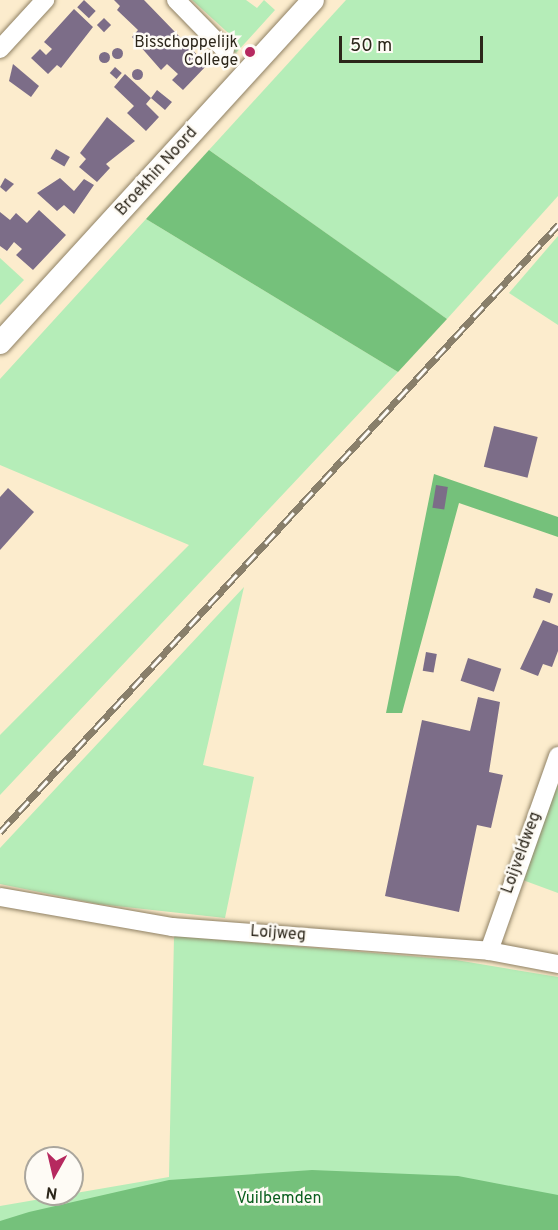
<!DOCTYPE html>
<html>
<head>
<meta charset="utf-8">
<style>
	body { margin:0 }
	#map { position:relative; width:558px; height:1230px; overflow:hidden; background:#fceccd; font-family:Overpass,sans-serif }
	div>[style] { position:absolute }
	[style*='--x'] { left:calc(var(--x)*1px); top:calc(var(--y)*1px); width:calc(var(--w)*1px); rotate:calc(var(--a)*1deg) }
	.green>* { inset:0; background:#b5edb8 }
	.forest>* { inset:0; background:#75c17b }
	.building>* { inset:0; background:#7c6d88; transform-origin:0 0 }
	.round { border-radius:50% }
	.roads { filter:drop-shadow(0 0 2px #8f8164) drop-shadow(0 0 2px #8f8164) }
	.minor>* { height:18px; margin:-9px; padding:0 9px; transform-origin:9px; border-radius:9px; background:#fff }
	.tertiary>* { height:22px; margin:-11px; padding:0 11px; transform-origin:11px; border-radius:11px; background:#fff }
	.rail>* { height:7px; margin-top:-3.5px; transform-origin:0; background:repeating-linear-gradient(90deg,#fefbf5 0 14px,#897f6a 0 28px); box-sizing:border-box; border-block:2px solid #897f6a }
	.dots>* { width:16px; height:16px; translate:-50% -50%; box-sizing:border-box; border:3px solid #fefbf5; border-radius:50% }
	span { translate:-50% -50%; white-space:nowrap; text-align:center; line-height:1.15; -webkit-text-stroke:5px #fefbf5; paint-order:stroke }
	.poi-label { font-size:16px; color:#2c261a }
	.right { translate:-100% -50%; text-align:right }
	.street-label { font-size:16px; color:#2c261a }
	.park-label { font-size:16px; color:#095e1e }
	.north { position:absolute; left:24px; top:1146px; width:60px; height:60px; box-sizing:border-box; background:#fefbf5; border:2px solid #aaa69d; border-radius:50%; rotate:188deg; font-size:16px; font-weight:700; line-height:24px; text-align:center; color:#2c261a }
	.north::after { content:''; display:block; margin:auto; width:21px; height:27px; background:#b6295f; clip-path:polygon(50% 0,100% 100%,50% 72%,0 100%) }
	.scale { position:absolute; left:339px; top:36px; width:144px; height:27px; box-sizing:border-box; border:3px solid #2c261a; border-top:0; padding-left:8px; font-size:18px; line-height:21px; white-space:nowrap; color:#2c261a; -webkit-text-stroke:4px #fefbf5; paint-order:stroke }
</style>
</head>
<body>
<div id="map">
	<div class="green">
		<i style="clip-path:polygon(192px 0,246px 0,257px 8px,264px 0,275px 10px,236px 53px,229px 48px,236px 40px)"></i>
		<i style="clip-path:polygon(346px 0,558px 0,558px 196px,447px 319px,209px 150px)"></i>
		<i style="clip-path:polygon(146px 219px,398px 372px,0 795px,0 735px,189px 545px,0 465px,0 379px)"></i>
		<i style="clip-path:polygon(558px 236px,558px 325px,509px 293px)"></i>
		<i style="clip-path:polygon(0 258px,24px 280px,0 305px)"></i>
		<i style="clip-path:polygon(244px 587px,203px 765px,254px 777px,225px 918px,98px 904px,0 884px,0 848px)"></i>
		<i style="clip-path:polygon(558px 774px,558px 893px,520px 879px)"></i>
		<i style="clip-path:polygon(174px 936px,456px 960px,558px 977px,558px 1230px,0 1230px,0 1206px,169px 1177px)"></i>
	</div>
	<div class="forest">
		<i style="clip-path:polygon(209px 150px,422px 301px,447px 319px,398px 372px,146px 219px)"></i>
		<i style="clip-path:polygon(434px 474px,558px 517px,558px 537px,459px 503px,402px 713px,386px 713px)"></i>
		<i style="clip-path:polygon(312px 1170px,458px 1176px,558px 1195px,558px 1230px,0 1230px,0 1221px,29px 1212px,169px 1180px)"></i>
	</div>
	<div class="building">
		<i style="left:84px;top:0;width:16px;height:10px;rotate:43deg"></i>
		<i style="clip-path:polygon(114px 0,144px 0,207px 65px,183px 90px,172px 80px,178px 74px,167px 64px,161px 70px,132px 37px,138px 30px,117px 10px,120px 6px)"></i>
		<i style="clip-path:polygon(74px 9px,93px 27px,61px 68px,57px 65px,48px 74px,31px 58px,40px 49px,46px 55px,52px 49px,44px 42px)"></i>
		<i style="left:104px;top:18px;width:10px;height:10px;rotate:45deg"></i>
		<i class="round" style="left:111.5px;top:47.5px;width:11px;height:11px"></i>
		<i class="round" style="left:98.5px;top:51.5px;width:11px;height:11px"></i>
		<i style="clip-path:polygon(13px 64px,39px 86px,31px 97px,9px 81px)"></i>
		<i style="left:115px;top:67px;width:9px;height:8px;rotate:41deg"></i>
		<i class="round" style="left:131.5px;top:68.5px;width:11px;height:11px"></i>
		<i style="clip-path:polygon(125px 74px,151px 98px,157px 90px,172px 102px,165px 110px,151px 98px,146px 104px,159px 117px,146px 131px,127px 113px,134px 106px,114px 87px)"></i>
		<i style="clip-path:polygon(107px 117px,135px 141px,106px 164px,110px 168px,97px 182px,79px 167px,86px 159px,80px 153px)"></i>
		<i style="left:56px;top:149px;width:16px;height:11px;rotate:30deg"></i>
		<i style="clip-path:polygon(5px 178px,14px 184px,6px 192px,0 187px)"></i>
		<i style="clip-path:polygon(60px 178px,74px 191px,84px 179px,94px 185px,74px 214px,64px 205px,57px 211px,37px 193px)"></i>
		<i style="clip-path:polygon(39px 210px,66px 235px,33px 270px,16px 255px,22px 249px,14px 242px,7px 251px,0 246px,0 212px,10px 220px,16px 213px,27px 223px)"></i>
		<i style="left:494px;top:426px;width:45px;height:42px;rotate:14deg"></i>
		<i style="left:436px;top:485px;width:12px;height:23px;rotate:9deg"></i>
		<i style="clip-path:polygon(8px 488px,34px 512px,0 550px,0 497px)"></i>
		<i style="left:536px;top:588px;width:18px;height:10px;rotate:19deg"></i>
		<i style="clip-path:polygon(543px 620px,558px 626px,558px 651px,552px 667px,543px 664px,538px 676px,520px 669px)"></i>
		<i style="left:426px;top:652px;width:11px;height:19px;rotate:10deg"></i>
		<i style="left:468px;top:658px;width:35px;height:24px;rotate:18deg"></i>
		<i style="clip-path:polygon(478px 697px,500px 702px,489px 772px,503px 775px,491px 828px,477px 825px,459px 912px,385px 896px,422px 720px,470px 731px)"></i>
	</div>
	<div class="roads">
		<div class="minor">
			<i style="--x:176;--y:0;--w:70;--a:45.6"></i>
			<i style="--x:0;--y:49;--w:67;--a:-47.4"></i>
			<i style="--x:0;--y:897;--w:175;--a:9.9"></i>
			<i style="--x:172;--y:927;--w:318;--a:4.3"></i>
			<i style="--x:489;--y:951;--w:70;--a:10.7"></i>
			<i style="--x:489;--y:951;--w:207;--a:-70.5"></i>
		</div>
		<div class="tertiary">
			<i style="--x:0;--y:343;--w:464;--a:-47.6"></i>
		</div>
	</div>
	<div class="rail">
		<i style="--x:0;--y:832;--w:825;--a:-47.41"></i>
	</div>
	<div class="dots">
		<i style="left:250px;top:52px;background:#b6295f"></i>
	</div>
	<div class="poi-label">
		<span class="right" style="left:238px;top:52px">Bisschoppelijk<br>College</span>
	</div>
	<div class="street-label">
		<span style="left:157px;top:172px;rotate:-48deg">Broekhin Noord</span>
		<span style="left:522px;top:853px;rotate:-70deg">Loijveldweg</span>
		<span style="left:278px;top:934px;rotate:4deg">Loijweg</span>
	</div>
	<div class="park-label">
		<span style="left:279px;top:1199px">Vuilbemden</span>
	</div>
	<div class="north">N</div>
	<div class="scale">50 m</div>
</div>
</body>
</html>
